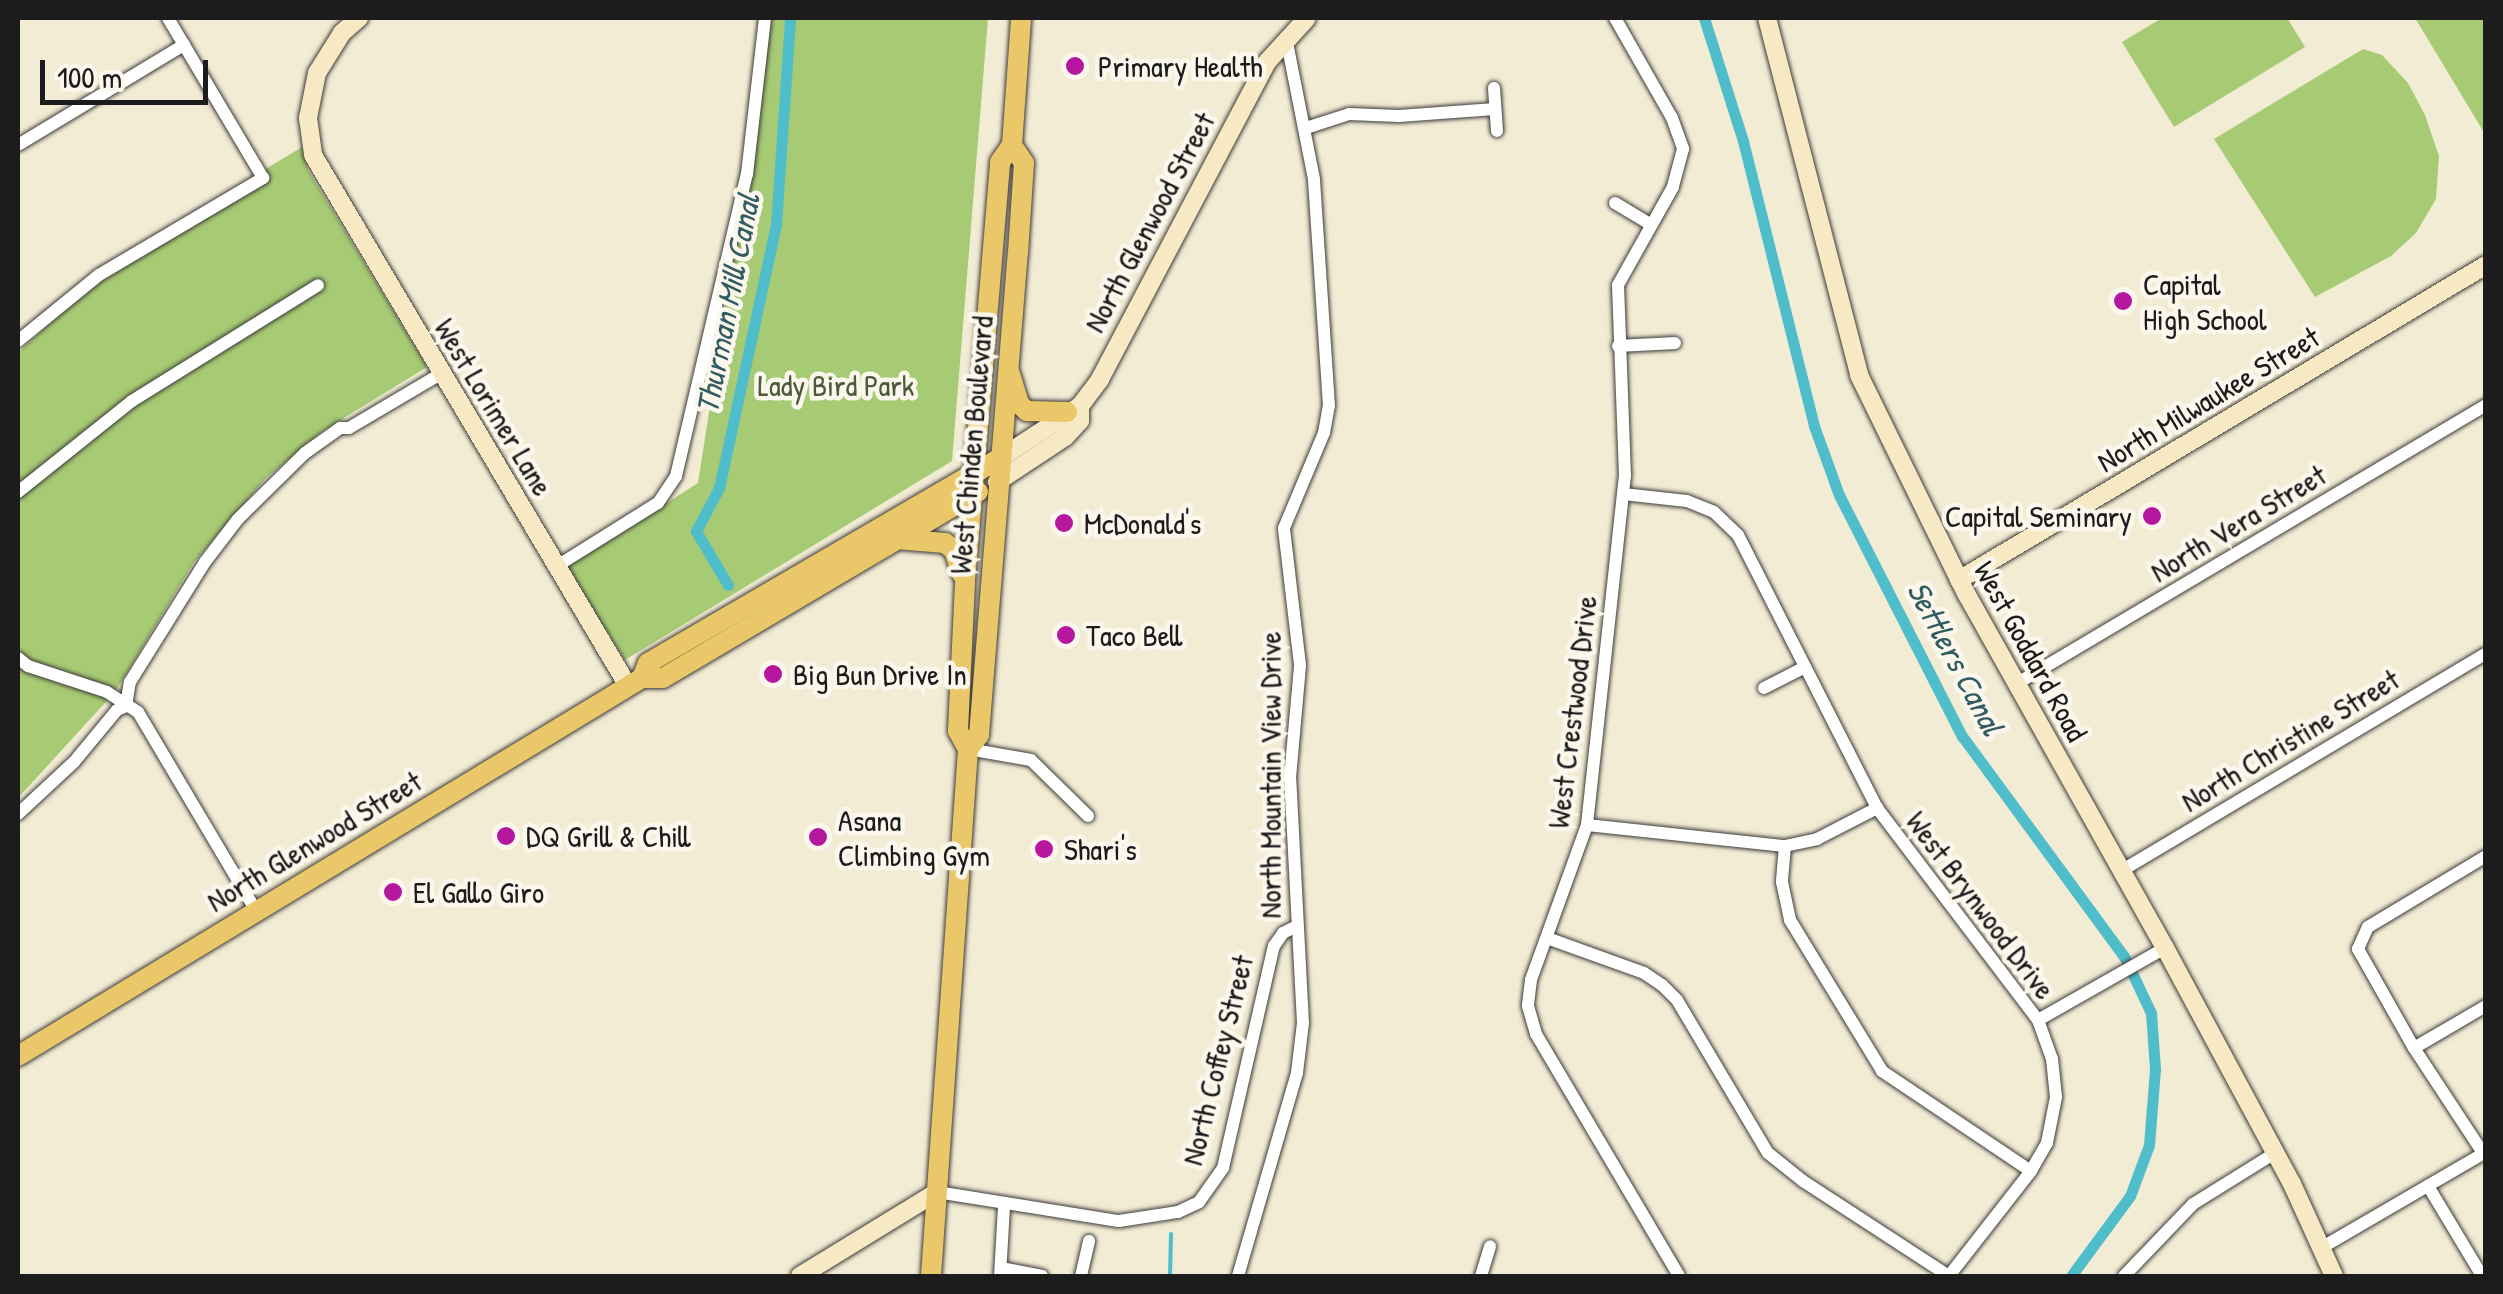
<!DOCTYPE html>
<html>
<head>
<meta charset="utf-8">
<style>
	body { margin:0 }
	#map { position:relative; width:2503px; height:1294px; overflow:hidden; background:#f3ecd5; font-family:"Patrick Hand",sans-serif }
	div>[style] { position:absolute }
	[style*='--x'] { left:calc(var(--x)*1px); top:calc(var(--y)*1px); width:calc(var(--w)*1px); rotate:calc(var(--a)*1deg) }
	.green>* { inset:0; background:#a7cb74 }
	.stream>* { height:4px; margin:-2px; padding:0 2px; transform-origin:2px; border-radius:2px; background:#50bdca }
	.canal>* { height:11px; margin:-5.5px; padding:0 5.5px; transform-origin:5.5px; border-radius:5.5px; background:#50bdca }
	.roads { filter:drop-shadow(0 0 2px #3c3b38) drop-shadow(0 0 2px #3c3b38) }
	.street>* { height:12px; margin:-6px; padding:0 6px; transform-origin:6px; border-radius:6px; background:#fff }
	.secondary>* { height:18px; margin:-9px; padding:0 9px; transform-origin:9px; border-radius:9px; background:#f7e9c3 }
	.primary>* { height:20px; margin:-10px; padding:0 10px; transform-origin:10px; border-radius:10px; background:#eac769 }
	.dots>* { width:28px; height:28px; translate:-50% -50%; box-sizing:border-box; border:5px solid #fbf7ec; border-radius:50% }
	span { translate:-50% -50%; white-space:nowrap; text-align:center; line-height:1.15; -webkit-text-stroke:9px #fbf7ec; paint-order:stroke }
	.poi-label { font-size:30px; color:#1c1c1c }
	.left { translate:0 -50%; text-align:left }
	.right { translate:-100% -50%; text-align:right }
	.street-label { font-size:30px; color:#1c1c1c }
	.park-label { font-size:30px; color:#4d593b }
	.water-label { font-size:32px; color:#315c62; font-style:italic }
	.frame { position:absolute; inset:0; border:20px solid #1c1c1c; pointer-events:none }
	.scale { position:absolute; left:40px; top:60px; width:168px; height:45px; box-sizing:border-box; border:5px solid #1c1c1c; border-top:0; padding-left:12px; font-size:30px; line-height:35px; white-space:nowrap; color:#1c1c1c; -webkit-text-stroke:8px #fbf7ec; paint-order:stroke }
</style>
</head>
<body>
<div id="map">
	<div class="green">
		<i style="clip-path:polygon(770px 18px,988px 18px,952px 461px,625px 660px,566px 567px,698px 483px)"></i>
		<i style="clip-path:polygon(2162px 18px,2287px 18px,2305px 47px,2174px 127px,2122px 42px)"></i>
		<i style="clip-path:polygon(2415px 18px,2485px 18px,2485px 134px)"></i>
		<i style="clip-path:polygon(2363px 49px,2382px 55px,2408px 83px,2425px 115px,2439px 156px,2436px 199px,2416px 233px,2391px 256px,2315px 297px,2214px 139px)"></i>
		<i style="clip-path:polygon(302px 147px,308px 170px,427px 367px,321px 432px,265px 479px,194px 562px,115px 692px,18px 798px,18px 353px,123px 255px)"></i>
	</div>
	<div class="stream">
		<i style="--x:1170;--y:1276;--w:42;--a:-88.6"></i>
	</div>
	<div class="canal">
		<i style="--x:1704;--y:18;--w:129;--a:72.4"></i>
		<i style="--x:1743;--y:141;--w:294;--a:76"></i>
		<i style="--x:1814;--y:426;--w:73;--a:70.1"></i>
		<i style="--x:1839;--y:495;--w:271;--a:63"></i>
		<i style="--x:1962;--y:736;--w:275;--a:53.7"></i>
		<i style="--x:2125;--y:958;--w:61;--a:64.7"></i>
		<i style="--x:2151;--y:1013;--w:56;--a:85.9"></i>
		<i style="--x:2155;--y:1069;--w:76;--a:94.5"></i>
		<i style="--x:2149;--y:1145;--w:54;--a:110.4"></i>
		<i style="--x:2130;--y:1196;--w:99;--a:126.4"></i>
		<i style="--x:728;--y:585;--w:63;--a:-120.7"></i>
		<i style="--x:696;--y:531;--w:49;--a:-61.9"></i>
		<i style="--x:719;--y:488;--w:269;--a:-77.8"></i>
		<i style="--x:776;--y:225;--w:207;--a:-86.1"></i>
	</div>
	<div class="roads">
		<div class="street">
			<i style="--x:1615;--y:18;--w:115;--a:60.3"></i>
			<i style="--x:1672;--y:118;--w:33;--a:70"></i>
			<i style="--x:1683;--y:149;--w:39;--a:105"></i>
			<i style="--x:1673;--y:187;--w:112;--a:119.3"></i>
			<i style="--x:1618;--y:285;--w:190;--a:87.9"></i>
			<i style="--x:1625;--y:475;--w:352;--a:96.2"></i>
			<i style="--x:1587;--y:825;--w:165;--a:109.9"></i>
			<i style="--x:1531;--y:980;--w:26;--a:97"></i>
			<i style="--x:1528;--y:1006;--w:29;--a:74"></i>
			<i style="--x:1536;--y:1034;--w:281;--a:59.4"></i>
			<i style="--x:1494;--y:88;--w:43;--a:86"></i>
			<i style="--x:1306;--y:128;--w:45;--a:-18"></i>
			<i style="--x:1349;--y:114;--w:50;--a:2.3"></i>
			<i style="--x:1399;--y:116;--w:96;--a:-4.2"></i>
			<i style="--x:18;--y:145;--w:194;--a:-31.1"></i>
			<i style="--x:1615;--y:203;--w:41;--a:31"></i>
			<i style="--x:18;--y:341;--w:104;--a:-39.2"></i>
			<i style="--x:99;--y:275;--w:191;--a:-30.6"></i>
			<i style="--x:263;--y:178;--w:186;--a:-120.7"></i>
			<i style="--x:1618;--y:346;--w:57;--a:-3"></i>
			<i style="--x:18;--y:492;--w:146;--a:-38.6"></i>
			<i style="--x:132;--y:401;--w:219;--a:-31.9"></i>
			<i style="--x:1623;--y:494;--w:64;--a:6.2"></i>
			<i style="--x:1687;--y:501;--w:29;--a:22"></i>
			<i style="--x:1714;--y:512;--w:33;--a:44"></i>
			<i style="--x:1738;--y:535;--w:306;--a:63"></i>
			<i style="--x:1877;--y:808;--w:266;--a:52.8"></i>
			<i style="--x:2038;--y:1020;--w:41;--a:70.3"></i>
			<i style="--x:2052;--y:1059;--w:38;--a:84"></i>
			<i style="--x:2056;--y:1097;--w:47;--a:101.1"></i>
			<i style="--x:2047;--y:1143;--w:32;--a:120"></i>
			<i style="--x:2031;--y:1171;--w:133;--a:128"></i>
			<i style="--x:557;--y:566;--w:119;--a:-32"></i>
			<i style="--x:658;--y:503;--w:32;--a:-56"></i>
			<i style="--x:676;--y:476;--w:310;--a:-76.8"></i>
			<i style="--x:747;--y:174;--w:157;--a:-83.4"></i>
			<i style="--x:18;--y:658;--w:13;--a:39"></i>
			<i style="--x:28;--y:666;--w:83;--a:18.2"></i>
			<i style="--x:107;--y:692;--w:37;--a:33"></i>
			<i style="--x:138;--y:712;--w:231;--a:59.3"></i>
			<i style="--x:2016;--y:684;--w:547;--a:-30.69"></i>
			<i style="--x:1764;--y:688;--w:46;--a:-27.1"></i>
			<i style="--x:968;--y:749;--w:64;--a:9.9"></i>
			<i style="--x:1031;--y:760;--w:80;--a:44.5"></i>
			<i style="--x:18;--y:814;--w:76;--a:-42.9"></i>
			<i style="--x:74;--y:762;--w:67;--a:-50.4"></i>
			<i style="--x:117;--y:710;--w:10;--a:-24"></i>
			<i style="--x:126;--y:706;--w:24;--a:-81"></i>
			<i style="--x:130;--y:682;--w:142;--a:-58"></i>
			<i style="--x:205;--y:562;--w:54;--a:-52.5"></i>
			<i style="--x:238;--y:519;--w:94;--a:-44.6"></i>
			<i style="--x:305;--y:453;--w:43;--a:-35.5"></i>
			<i style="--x:340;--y:428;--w:9;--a:0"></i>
			<i style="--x:349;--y:428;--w:108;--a:-30.6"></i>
			<i style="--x:1587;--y:825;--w:199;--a:6.1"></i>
			<i style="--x:1785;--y:846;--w:33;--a:-12"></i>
			<i style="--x:1817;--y:839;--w:68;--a:-27.3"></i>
			<i style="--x:1785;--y:846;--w:36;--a:95"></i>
			<i style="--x:1782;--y:882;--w:39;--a:78"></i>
			<i style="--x:1790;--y:920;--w:177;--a:58.6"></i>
			<i style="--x:1882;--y:1071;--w:179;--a:33.9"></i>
			<i style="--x:2121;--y:871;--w:425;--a:-30.8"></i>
			<i style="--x:1547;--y:938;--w:103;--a:19.8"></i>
			<i style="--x:1644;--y:973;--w:22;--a:34"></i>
			<i style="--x:1662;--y:985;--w:21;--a:45"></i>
			<i style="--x:1677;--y:1000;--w:178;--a:59.3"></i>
			<i style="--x:1768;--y:1153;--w:45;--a:38.7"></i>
			<i style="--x:1803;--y:1181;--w:174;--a:33.1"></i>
			<i style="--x:2038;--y:1020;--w:146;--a:-29.6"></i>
			<i style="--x:2414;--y:1048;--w:83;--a:-30.3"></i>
			<i style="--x:2483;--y:1153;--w:126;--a:-123.3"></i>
			<i style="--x:2414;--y:1048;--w:114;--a:-119.5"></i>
			<i style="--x:2358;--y:949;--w:24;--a:-66"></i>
			<i style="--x:2368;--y:927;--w:138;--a:-31"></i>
			<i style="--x:2428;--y:1186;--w:105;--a:59"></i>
			<i style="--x:937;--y:1192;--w:184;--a:9.1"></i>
			<i style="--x:1119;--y:1221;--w:60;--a:-8.7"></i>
			<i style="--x:1178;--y:1212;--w:23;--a:-25"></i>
			<i style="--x:1199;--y:1202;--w:42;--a:-54.8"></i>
			<i style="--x:1223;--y:1168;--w:228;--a:-77.1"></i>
			<i style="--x:1274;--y:946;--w:16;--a:-55"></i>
			<i style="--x:1283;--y:933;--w:13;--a:-27"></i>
			<i style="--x:2321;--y:1248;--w:191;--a:-30.2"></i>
			<i style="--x:1001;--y:1268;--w:42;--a:11"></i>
			<i style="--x:1000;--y:1276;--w:70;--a:-86.7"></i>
			<i style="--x:1081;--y:1276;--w:36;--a:-77"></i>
			<i style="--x:1238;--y:1276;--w:211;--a:-73.8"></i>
			<i style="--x:1297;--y:1073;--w:50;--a:-83.2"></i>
			<i style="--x:1303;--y:1023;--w:245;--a:-93"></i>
			<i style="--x:1290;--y:778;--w:113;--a:-84.9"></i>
			<i style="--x:1300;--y:665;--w:138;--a:-96.7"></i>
			<i style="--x:1284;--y:528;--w:103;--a:-67.2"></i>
			<i style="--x:1324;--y:433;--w:27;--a:-80"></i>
			<i style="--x:1329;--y:406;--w:227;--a:-93.8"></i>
			<i style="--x:1314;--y:179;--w:145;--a:-101.2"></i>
			<i style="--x:1481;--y:1276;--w:31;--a:-73"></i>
			<i style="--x:2124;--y:1276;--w:100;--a:-46.2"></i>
			<i style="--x:2193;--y:1204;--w:97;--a:-31.9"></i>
		</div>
		<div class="secondary">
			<i style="--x:359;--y:18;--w:23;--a:139"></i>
			<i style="--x:342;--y:33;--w:47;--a:122"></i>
			<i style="--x:317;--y:73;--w:46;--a:101.3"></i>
			<i style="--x:308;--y:118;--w:37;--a:82"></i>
			<i style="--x:313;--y:155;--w:617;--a:59.32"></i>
			<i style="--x:1767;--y:18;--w:369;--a:75.5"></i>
			<i style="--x:1859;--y:375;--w:245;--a:63.9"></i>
			<i style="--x:1967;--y:595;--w:405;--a:60.7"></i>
			<i style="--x:2165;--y:948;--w:268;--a:61.7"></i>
			<i style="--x:2292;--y:1184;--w:101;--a:65.5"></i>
			<i style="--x:999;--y:459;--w:97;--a:-33.2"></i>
			<i style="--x:1080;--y:406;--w:34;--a:-53"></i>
			<i style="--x:1100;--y:379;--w:358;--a:-62.2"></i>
			<i style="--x:1267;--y:62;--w:59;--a:-47.7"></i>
			<i style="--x:997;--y:482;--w:82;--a:-33.5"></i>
			<i style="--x:1065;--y:437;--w:22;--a:-47"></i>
			<i style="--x:1080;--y:421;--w:15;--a:-90"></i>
			<i style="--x:1959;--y:580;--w:614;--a:-30.87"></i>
			<i style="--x:800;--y:1276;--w:161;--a:-31.5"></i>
		</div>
		<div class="primary">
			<i style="--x:1010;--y:374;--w:31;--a:73"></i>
			<i style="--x:1019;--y:404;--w:11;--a:41"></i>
			<i style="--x:1027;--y:411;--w:40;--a:1.4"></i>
			<i style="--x:896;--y:539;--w:49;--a:4.7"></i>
			<i style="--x:945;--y:543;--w:11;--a:38"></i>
			<i style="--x:954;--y:550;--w:25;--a:72"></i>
			<i style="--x:642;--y:678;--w:21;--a:0"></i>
			<i style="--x:663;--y:678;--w:366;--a:-30.6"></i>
			<i style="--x:968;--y:749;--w:18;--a:-52"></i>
			<i style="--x:979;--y:735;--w:484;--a:-85.4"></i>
			<i style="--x:1018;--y:253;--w:90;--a:-86.2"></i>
			<i style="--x:1024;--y:163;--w:22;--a:-124"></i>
			<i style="--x:18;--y:1056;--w:730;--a:-31.21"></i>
			<i style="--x:642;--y:678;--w:16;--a:-68"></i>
			<i style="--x:648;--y:663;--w:406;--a:-30.2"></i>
			<i style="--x:931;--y:1276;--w:528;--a:-85.98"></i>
			<i style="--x:968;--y:749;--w:21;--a:-119"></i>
			<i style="--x:958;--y:731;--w:150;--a:-87.3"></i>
			<i style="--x:965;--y:581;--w:420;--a:-85.2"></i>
			<i style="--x:1000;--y:162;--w:21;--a:-55"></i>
			<i style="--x:1012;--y:145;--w:127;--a:-85.9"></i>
		</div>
	</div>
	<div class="dots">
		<i style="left:1075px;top:66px;background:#b5179e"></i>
		<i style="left:2123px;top:301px;background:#b5179e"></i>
		<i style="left:2152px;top:516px;background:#b5179e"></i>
		<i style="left:1064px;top:523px;background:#b5179e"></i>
		<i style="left:1066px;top:635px;background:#b5179e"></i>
		<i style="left:773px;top:674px;background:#b5179e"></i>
		<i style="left:506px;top:836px;background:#b5179e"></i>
		<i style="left:818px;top:837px;background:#b5179e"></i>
		<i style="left:1044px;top:849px;background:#b5179e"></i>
		<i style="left:393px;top:892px;background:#b5179e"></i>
	</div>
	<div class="poi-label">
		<span class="left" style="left:1098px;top:66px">Primary Health</span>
		<span class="left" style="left:2143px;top:301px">Capital<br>High School</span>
		<span class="right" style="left:2132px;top:516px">Capital Seminary</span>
		<span class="left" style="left:1084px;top:523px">McDonald's</span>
		<span class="left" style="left:1086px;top:635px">Taco Bell</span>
		<span class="left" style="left:793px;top:674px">Big Bun Drive In</span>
		<span class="left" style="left:838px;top:837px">Asana<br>Climbing Gym</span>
		<span class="left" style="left:526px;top:836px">DQ Grill &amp; Chill</span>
		<span class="left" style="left:1064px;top:849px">Shari's</span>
		<span class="left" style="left:413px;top:892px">El Gallo Giro</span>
	</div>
	<div class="street-label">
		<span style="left:1149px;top:222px;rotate:-62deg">North Glenwood Street</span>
		<span style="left:2208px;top:399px;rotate:-31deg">North Milwaukee Street</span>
		<span style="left:494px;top:407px;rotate:59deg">West Lorimer Lane</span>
		<span style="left:971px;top:445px;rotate:-85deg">West Chinden Boulevard</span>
		<span style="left:2238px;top:523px;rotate:-31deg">North Vera Street</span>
		<span style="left:2031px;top:651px;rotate:61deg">West Goddard Road</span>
		<span style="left:1572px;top:712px;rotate:-83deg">West Crestwood Drive</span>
		<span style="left:2290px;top:740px;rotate:-31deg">North Christine Street</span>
		<span style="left:1270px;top:775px;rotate:-90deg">North Mountain View Drive</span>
		<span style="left:314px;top:841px;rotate:-31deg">North Glenwood Street</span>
		<span style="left:1981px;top:905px;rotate:53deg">West Brynwood Drive</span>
		<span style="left:1217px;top:1060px;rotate:-76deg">North Coffey Street</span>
	</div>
	<div class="park-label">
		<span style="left:836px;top:385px">Lady Bird Park</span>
	</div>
	<div class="water-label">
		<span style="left:728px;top:304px;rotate:-79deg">Thurman Mill Canal</span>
		<span style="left:1955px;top:658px;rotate:62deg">Settlers Canal</span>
	</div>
	<div class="frame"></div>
	<div class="scale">100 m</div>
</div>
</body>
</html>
